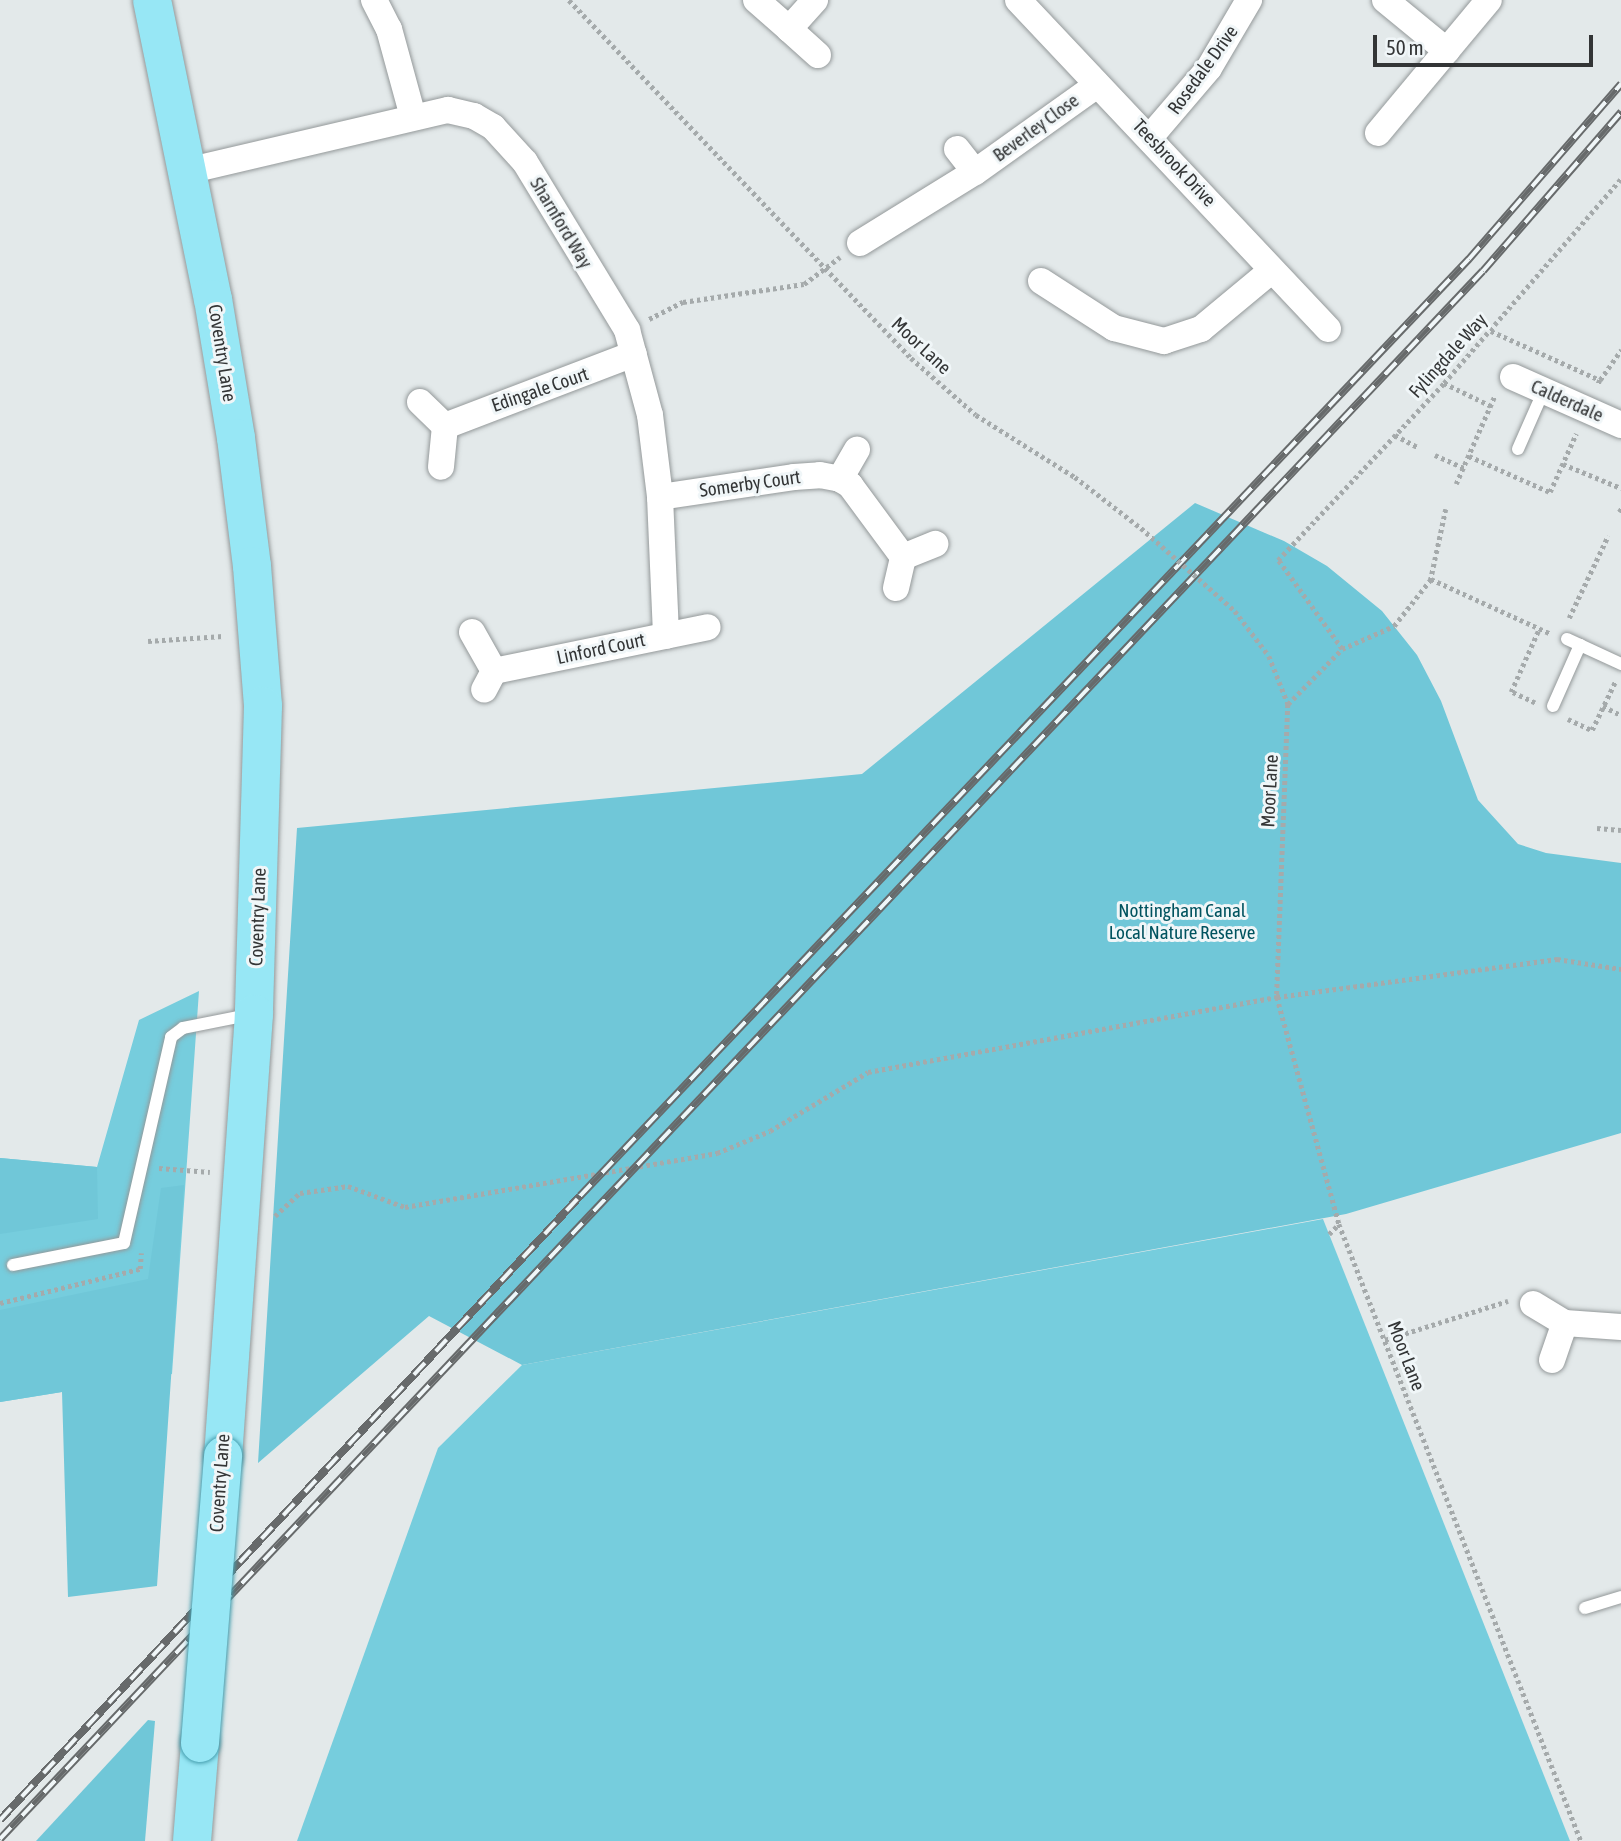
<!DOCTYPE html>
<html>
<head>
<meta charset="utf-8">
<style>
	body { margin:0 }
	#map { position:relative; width:1621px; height:1841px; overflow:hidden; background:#e3e9ea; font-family:"Asap Condensed",sans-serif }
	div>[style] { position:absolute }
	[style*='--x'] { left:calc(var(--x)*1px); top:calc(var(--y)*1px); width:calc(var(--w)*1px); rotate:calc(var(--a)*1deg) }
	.green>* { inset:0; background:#76cddd }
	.forest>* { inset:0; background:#70c7d8 }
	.path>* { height:4.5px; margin-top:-2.25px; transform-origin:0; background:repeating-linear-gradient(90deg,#a5aaab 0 3.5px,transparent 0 7px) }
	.roads { filter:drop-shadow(0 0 2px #94999a) drop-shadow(0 0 2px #94999a) }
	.lane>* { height:12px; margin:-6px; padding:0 6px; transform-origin:6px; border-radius:6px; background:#fff }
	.street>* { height:26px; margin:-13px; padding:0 13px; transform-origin:13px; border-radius:13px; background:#fff }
	.primary>* { height:38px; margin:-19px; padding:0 19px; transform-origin:19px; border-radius:19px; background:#97e7f5 }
	.rail>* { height:8px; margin-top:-4px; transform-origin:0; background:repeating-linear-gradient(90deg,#f0f6f8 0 16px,#676a6b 0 32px); box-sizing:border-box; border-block:2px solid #676a6b }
	.path-bridge>* { height:4.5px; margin-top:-2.25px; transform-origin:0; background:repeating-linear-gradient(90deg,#a5aaab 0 3.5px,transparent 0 7px) }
	.bridges { filter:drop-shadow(0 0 2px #469eae) drop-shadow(0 0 2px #469eae) }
	.primary-bridge>* { height:38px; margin:-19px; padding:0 19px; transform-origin:19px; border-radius:19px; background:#97e7f5 }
	span { translate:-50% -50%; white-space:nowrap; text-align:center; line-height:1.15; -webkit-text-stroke:6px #f0f6f8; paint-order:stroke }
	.street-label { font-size:19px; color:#333536 }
	.park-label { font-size:19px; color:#00535f }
	.scale { position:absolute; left:1373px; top:35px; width:220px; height:32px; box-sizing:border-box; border:4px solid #333536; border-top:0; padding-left:9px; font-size:21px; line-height:24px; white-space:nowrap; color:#333536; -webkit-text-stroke:5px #f0f6f8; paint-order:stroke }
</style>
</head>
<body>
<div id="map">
	<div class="green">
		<i style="clip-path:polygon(199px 991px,172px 1374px,0 1402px,0 1158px,97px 1167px,139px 1020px)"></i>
		<i style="clip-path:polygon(1323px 1219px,1570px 1841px,297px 1841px,438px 1448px,522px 1365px)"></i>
	</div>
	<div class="forest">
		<i style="clip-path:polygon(1195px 503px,1284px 541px,1327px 566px,1382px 611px,1417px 655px,1441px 701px,1478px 800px,1518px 844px,1546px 853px,1621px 863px,1621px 1133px,1346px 1214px,522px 1365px,429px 1316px,258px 1463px,297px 828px,862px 774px)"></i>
		<i style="clip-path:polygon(0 1158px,97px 1167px,98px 1219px,0 1234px)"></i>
		<i style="clip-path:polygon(184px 1185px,157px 1586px,68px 1597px,62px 1392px,0 1402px,0 1310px,148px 1279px,161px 1188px)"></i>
		<i style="clip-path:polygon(148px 1720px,155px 1721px,145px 1841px,36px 1841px)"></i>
	</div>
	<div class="path">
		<i style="--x:569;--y:0;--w:495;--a:46.3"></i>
		<i style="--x:911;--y:358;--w:86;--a:41.2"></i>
		<i style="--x:976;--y:415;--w:117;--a:32.1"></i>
		<i style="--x:1075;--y:477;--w:83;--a:37.7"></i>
		<i style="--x:649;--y:319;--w:38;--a:-27"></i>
		<i style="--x:683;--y:302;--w:122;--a:-8.5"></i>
		<i style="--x:804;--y:284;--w:45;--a:-36.9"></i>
		<i style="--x:1491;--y:331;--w:120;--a:24.2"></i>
		<i style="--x:1600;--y:380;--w:5;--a:112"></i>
		<i style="--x:1600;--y:380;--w:37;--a:-55"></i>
		<i style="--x:1444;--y:383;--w:52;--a:26.1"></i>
		<i style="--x:1395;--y:435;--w:26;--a:28"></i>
		<i style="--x:1435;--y:455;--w:32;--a:24"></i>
		<i style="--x:1469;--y:456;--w:89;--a:24"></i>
		<i style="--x:1550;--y:492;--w:64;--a:-65.9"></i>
		<i style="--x:1563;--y:464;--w:63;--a:22.5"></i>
		<i style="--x:1456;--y:484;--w:97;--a:-66.3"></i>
		<i style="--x:1446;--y:509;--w:72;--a:102.1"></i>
		<i style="--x:1431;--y:579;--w:130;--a:24.6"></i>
		<i style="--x:1619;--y:512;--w:4;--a:-56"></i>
		<i style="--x:1235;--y:611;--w:56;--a:52.9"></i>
		<i style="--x:1269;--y:656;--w:52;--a:68.4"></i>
		<i style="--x:1288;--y:704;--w:293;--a:92.2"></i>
		<i style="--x:1277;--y:997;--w:235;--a:74.7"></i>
		<i style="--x:1339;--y:1224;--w:663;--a:68.58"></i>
		<i style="--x:1569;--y:618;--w:91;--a:-64.6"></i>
		<i style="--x:148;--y:641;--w:75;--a:-3.8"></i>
		<i style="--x:1342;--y:649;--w:110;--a:-125.7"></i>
		<i style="--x:1278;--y:560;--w:243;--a:-46.8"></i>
		<i style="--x:1444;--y:383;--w:270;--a:-49.1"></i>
		<i style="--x:1535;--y:703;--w:26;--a:-155"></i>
		<i style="--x:1511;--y:692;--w:69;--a:-66"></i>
		<i style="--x:1288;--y:704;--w:77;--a:-45.5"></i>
		<i style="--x:1342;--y:649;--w:57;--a:-23.9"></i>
		<i style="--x:1394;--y:626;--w:60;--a:-51.8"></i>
		<i style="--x:1603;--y:706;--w:20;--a:27"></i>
		<i style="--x:1568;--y:719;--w:26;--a:25"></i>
		<i style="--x:1592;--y:730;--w:53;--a:-64.4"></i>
		<i style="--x:1597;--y:828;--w:24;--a:5"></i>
		<i style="--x:159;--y:1168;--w:51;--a:4.5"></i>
		<i style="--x:275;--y:1216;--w:34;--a:-43"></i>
		<i style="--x:300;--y:1193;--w:49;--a:-8.3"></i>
		<i style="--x:348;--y:1186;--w:61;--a:20.2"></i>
		<i style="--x:405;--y:1207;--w:317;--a:-9.8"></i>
		<i style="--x:717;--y:1153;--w:57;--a:-22.5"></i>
		<i style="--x:770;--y:1131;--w:114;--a:-31"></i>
		<i style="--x:868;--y:1072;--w:416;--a:-10.4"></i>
		<i style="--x:1277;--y:997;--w:283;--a:-7.7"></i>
		<i style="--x:1557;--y:959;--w:65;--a:8.9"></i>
		<i style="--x:1329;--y:1234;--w:14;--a:-45"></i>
		<i style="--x:0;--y:1303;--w:144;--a:-13.7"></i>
		<i style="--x:140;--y:1269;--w:16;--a:-86"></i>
		<i style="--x:1385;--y:1340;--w:129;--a:-17.6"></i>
	</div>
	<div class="roads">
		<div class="lane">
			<i style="--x:1518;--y:449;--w:64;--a:-66.2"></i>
			<i style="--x:1567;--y:639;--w:60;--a:24.8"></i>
			<i style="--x:1553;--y:706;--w:67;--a:-66.1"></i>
			<i style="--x:13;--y:1265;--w:113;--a:-11.2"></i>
			<i style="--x:124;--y:1243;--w:211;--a:-77.1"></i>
			<i style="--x:171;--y:1037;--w:15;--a:-37"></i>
			<i style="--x:183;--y:1028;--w:66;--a:-11.3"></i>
			<i style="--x:1585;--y:1608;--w:38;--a:-17"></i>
		</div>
		<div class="street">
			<i style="--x:374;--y:0;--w:33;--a:63"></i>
			<i style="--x:389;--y:29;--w:91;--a:74.7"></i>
			<i style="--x:756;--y:0;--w:44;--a:41.3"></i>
			<i style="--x:789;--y:29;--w:39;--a:-48"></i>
			<i style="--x:1018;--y:0;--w:452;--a:46.7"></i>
			<i style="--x:1385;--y:0;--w:80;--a:39.4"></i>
			<i style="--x:789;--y:29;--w:39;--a:42"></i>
			<i style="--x:1378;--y:133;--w:173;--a:-50.2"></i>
			<i style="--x:1151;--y:136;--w:89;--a:-49.5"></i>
			<i style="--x:1209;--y:68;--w:79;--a:-59.5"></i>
			<i style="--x:957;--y:149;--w:29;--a:52"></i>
			<i style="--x:187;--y:171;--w:268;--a:-13.2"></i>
			<i style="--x:448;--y:110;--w:27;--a:13"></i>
			<i style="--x:474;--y:116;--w:22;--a:30"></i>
			<i style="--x:493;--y:127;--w:47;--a:47.6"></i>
			<i style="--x:525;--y:162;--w:197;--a:58.7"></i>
			<i style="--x:627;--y:330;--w:88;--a:74.9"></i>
			<i style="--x:650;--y:415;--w:83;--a:83"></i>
			<i style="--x:660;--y:497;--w:139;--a:87.5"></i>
			<i style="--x:860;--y:243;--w:135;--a:-31.7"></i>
			<i style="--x:975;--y:172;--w:150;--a:-35.5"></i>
			<i style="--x:1041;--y:281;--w:87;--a:32.8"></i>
			<i style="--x:1114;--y:328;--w:52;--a:14.6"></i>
			<i style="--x:1164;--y:341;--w:39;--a:-18"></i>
			<i style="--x:1201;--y:329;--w:92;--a:-39.7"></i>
			<i style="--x:1513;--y:377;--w:118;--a:24"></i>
			<i style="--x:420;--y:402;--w:35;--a:44"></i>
			<i style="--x:445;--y:426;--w:41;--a:95.6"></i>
			<i style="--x:445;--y:426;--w:202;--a:-20.9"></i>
			<i style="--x:840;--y:479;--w:34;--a:-60"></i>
			<i style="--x:660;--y:497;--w:135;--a:-8.5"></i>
			<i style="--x:794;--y:477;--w:26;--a:-4"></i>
			<i style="--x:820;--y:475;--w:20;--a:11"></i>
			<i style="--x:840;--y:479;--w:12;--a:31"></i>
			<i style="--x:850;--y:485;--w:89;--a:53.6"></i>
			<i style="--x:896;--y:588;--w:32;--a:-77"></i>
			<i style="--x:903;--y:557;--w:35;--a:-22"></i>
			<i style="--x:472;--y:632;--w:45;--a:60.6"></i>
			<i style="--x:494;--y:671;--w:21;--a:118"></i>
			<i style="--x:494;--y:671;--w:218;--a:-11.6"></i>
			<i style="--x:1533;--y:1304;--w:37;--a:31"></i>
			<i style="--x:1565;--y:1323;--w:56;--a:4.1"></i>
			<i style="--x:1552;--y:1360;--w:39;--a:-71"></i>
		</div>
		<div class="primary">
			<i style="--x:152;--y:0;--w:305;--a:78.5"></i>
			<i style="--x:213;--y:299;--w:141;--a:80.6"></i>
			<i style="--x:236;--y:438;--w:129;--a:82.9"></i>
			<i style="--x:252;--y:566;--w:140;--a:85.5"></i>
			<i style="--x:263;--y:706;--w:308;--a:91.7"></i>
			<i style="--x:254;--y:1014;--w:443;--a:94"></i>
			<i style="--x:192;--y:1841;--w:98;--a:-85.3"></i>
		</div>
	</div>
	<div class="rail">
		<i style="--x:0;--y:1820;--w:852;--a:-47.09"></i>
		<i style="--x:580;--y:1196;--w:1292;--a:-46.51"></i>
		<i style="--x:1469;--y:259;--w:232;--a:-49"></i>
		<i style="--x:0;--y:1839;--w:2158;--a:-46.6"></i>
		<i style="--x:1483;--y:271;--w:211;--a:-49"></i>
	</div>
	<div class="path-bridge">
		<i style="--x:1141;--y:528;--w:125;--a:41.4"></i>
	</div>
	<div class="bridges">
		<div class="primary-bridge">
			<i style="--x:200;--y:1743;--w:288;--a:-85.4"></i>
		</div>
	</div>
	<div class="street-label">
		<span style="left:1203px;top:70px;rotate:-54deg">Rosedale Drive</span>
		<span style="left:1036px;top:128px;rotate:-36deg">Beverley Close</span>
		<span style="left:1174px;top:163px;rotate:47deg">Teesbrook Drive</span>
		<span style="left:561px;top:223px;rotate:59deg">Sharnford Way</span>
		<span style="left:921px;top:346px;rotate:43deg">Moor Lane</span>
		<span style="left:222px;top:353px;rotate:81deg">Coventry Lane</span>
		<span style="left:1448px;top:356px;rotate:-48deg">Fylingdale Way</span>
		<span style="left:540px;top:390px;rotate:-19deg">Edingale Court</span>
		<span style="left:1567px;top:401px;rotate:24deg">Calderdale</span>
		<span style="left:750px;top:484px;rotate:-8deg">Somerby Court</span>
		<span style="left:601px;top:649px;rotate:-12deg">Linford Court</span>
		<span style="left:1270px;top:791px;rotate:-87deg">Moor Lane</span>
		<span style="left:258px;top:917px;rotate:-88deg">Coventry Lane</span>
		<span style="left:1406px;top:1356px;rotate:69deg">Moor Lane</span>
		<span style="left:220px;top:1483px;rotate:-86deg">Coventry Lane</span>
	</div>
	<div class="park-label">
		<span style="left:1182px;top:922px">Nottingham Canal<br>Local Nature Reserve</span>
	</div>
	<div class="scale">50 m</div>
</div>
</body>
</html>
